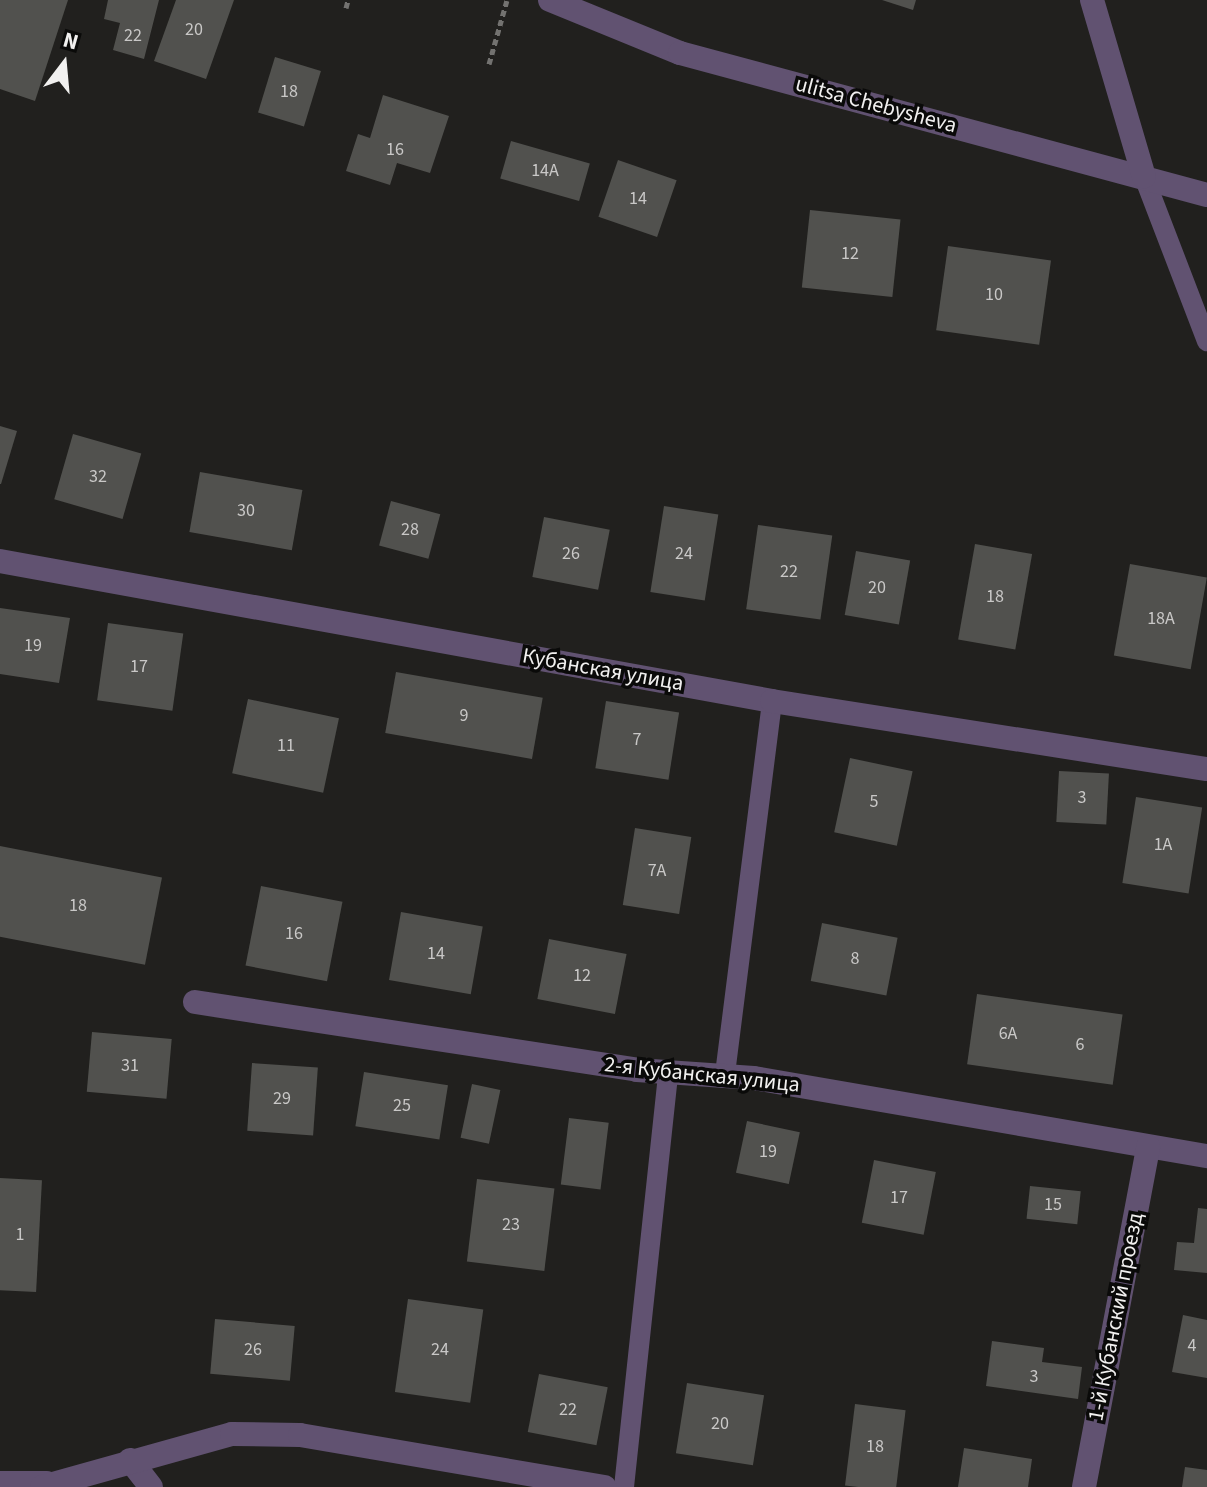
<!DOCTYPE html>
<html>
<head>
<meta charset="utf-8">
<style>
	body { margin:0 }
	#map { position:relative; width:1207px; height:1487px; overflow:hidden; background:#21201e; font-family:"Source Sans 3",sans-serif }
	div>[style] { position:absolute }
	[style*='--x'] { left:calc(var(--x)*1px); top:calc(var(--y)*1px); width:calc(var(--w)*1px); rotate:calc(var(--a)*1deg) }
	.building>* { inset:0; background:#51514e; transform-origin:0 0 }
	.path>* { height:5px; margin-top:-2.5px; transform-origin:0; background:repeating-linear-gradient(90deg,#737270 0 6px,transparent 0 10px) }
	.lane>* { height:20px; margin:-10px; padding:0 10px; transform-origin:10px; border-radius:10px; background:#615271 }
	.street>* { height:24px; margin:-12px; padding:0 12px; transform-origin:12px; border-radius:12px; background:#615271 }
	span { translate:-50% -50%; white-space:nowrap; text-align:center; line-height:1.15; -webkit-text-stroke:7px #0a0a09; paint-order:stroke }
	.number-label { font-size:18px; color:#c9c8c7 }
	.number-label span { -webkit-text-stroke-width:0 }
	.street-label { font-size:22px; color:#f1f0ef }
	.north { position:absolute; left:24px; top:24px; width:80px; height:80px; -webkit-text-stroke:6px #0a0a09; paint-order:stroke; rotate:16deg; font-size:22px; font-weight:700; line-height:32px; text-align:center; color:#f1f0ef }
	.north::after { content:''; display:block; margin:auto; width:28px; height:36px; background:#f1f0ef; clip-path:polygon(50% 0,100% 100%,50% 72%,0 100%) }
</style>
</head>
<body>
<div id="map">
	<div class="building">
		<i style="clip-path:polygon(0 0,68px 0,35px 101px,0 89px)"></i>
		<i style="clip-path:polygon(108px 0,159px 0,144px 59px,113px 50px,120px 23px,104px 19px)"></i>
		<i style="clip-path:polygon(176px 0,234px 0,206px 79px,154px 61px)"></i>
		<i style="clip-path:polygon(882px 0,916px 0,913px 10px)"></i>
		<i style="left:275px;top:57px;width:48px;height:58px;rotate:17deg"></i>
		<i style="clip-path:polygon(383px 95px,449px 116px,430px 173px,397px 163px,390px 185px,346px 171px,358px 134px,370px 138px)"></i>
		<i style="left:511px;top:141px;width:82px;height:39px;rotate:16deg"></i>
		<i style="left:618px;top:160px;width:62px;height:60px;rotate:19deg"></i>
		<i style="left:810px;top:210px;width:91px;height:78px;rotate:6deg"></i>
		<i style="left:948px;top:246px;width:104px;height:85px;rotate:8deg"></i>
		<i style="clip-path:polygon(0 426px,17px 431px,1px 484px,0 484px)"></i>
		<i style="left:73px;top:434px;width:71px;height:68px;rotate:16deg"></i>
		<i style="left:200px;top:472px;width:104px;height:61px;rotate:10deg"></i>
		<i style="left:391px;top:501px;width:51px;height:46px;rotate:15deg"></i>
		<i style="left:664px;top:506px;width:55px;height:87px;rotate:9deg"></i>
		<i style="left:544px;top:517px;width:67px;height:61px;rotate:11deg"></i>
		<i style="left:758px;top:525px;width:75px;height:85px;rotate:8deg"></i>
		<i style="left:975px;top:544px;width:58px;height:97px;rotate:10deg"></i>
		<i style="left:856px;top:551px;width:55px;height:65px;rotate:10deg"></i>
		<i style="left:1130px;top:564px;width:78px;height:93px;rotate:10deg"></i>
		<i style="clip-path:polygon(0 608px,70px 618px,59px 683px,0 674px)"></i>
		<i style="left:108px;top:623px;width:76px;height:78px;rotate:8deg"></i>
		<i style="left:396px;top:672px;width:149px;height:62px;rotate:10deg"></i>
		<i style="left:248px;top:699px;width:93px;height:76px;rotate:12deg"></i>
		<i style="left:606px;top:701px;width:74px;height:68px;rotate:9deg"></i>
		<i style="left:850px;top:758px;width:64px;height:76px;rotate:12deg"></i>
		<i style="left:1059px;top:771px;width:50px;height:51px;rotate:3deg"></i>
		<i style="left:1136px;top:797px;width:67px;height:87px;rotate:9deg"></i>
		<i style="left:635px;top:828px;width:57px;height:78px;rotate:9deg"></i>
		<i style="left:0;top:846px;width:165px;height:89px;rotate:11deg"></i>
		<i style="left:261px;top:886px;width:83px;height:81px;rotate:11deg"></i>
		<i style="left:401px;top:912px;width:83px;height:69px;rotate:10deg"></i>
		<i style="left:822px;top:923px;width:77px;height:59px;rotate:11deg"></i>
		<i style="left:549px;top:939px;width:79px;height:61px;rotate:11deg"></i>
		<i style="left:977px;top:994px;width:147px;height:71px;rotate:8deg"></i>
		<i style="left:92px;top:1032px;width:80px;height:60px;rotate:5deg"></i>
		<i style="left:252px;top:1063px;width:66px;height:68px;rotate:4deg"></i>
		<i style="left:364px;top:1072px;width:85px;height:55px;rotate:9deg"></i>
		<i style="left:472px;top:1084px;width:29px;height:55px;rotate:12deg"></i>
		<i style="left:569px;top:1118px;width:40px;height:67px;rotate:7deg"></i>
		<i style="left:747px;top:1121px;width:54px;height:53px;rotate:12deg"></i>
		<i style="left:874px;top:1160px;width:63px;height:64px;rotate:11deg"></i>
		<i style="left:0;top:1178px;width:42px;height:112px;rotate:3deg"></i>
		<i style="left:477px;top:1179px;width:78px;height:83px;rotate:7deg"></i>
		<i style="left:1030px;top:1186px;width:51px;height:33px;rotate:6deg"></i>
		<i style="clip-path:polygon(1198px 1208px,1207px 1209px,1207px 1273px,1174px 1270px,1177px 1242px,1194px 1243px)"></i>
		<i style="left:408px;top:1299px;width:76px;height:94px;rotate:8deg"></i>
		<i style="clip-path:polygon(1183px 1315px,1207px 1320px,1207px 1378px,1172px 1372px)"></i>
		<i style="left:215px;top:1319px;width:80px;height:55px;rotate:5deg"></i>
		<i style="clip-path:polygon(992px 1341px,1044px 1348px,1042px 1362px,1082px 1367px,1078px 1399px,986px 1386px)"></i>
		<i style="left:539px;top:1374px;width:70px;height:59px;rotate:11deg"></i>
		<i style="left:687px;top:1383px;width:78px;height:71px;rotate:9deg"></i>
		<i style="left:855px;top:1404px;width:51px;height:82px;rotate:7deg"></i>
		<i style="clip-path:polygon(964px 1448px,1032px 1459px,1028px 1487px,958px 1487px)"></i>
		<i style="clip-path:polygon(1185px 1467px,1207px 1470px,1207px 1487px,1182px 1487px)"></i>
	</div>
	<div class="path">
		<i style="--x:346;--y:8;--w:8;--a:-76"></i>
		<i style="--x:489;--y:64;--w:66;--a:-74.3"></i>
	</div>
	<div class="lane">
		<i style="--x:1144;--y:177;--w:176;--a:69"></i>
		<i style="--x:725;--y:1074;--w:376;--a:-82.8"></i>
		<i style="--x:624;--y:1487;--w:415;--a:-83.9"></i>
	</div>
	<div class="street">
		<i style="--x:550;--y:0;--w:140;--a:22.2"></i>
		<i style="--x:680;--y:53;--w:546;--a:15.08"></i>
		<i style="--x:1092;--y:0;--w:184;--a:73.6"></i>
		<i style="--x:0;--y:561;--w:785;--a:10.28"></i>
		<i style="--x:772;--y:701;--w:440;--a:8.9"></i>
		<i style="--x:195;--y:1002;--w:447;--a:8.7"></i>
		<i style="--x:637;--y:1070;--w:117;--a:3.9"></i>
		<i style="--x:754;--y:1078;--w:460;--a:9.8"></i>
		<i style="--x:130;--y:1460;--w:34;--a:52"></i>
		<i style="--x:0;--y:1483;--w:47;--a:0"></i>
		<i style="--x:42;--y:1487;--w:197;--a:-15.6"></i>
		<i style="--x:232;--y:1434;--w:68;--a:0.8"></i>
		<i style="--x:300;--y:1435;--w:309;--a:9.7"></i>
		<i style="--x:1084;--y:1487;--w:346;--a:-79.3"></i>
	</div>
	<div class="number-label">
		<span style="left:194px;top:30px">20</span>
		<span style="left:133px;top:36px">22</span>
		<span style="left:289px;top:92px">18</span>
		<span style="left:395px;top:150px">16</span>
		<span style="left:545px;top:171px">14А</span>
		<span style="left:638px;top:199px">14</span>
		<span style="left:850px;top:254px">12</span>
		<span style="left:994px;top:295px">10</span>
		<span style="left:98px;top:477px">32</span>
		<span style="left:246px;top:511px">30</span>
		<span style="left:410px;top:530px">28</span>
		<span style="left:571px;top:554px">26</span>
		<span style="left:684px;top:554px">24</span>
		<span style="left:789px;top:572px">22</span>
		<span style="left:877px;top:588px">20</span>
		<span style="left:995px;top:597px">18</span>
		<span style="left:1161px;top:619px">18А</span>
		<span style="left:33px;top:646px">19</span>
		<span style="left:139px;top:667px">17</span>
		<span style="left:464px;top:716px">9</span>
		<span style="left:637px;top:740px">7</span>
		<span style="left:286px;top:746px">11</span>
		<span style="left:1082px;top:798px">3</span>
		<span style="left:874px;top:802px">5</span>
		<span style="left:1163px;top:845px">1А</span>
		<span style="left:657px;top:871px">7А</span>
		<span style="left:78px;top:906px">18</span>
		<span style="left:294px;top:934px">16</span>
		<span style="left:436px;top:954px">14</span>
		<span style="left:855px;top:959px">8</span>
		<span style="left:582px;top:976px">12</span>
		<span style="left:1008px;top:1034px">6А</span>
		<span style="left:1080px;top:1045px">6</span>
		<span style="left:130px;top:1066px">31</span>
		<span style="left:282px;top:1099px">29</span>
		<span style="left:402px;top:1106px">25</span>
		<span style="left:768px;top:1152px">19</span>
		<span style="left:899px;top:1198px">17</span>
		<span style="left:1053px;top:1205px">15</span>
		<span style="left:511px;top:1225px">23</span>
		<span style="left:20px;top:1235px">1</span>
		<span style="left:1192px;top:1346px">4</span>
		<span style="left:253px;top:1350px">26</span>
		<span style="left:440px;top:1350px">24</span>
		<span style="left:1034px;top:1377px">3</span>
		<span style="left:568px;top:1410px">22</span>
		<span style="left:720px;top:1424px">20</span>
		<span style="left:875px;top:1447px">18</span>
	</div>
	<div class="street-label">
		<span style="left:876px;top:105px;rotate:15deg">ulitsa Chebysheva</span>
		<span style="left:603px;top:670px;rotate:10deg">Кубанская улица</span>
		<span style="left:702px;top:1075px;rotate:6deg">2-я Кубанская улица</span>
		<span style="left:1116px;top:1317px;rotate:-79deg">1-й Кубанский проезд</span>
	</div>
	<div class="north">N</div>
</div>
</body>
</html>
